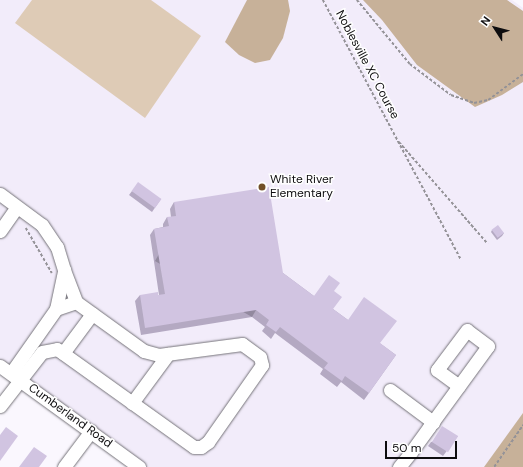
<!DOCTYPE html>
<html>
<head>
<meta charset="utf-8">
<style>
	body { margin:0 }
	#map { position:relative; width:523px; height:467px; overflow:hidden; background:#faf7fe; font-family:"DM Sans",sans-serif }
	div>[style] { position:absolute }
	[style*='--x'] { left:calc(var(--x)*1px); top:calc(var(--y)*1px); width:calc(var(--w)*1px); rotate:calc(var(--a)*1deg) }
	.built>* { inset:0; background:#f2ecfa }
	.green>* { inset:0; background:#decbb6 }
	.forest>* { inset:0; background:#c7b199 }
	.path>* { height:1.5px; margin-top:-0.75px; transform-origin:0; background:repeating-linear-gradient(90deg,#949297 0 3px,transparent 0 5px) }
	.roads { filter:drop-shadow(0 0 1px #757379) drop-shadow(0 0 1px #757379) }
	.minor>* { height:13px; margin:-6.5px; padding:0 6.5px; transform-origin:6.5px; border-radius:6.5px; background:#fff }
	.wall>* { inset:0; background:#b4a9c2 }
	.shaded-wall>* { inset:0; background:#92899e; transform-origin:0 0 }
	.building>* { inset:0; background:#d1c4e1; transform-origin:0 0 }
	.dots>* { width:11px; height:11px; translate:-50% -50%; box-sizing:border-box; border:2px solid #fff; border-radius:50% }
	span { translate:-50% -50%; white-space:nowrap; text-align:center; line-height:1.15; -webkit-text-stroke:3px #fff; paint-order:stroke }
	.street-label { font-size:12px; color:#0e0d0f }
	.poi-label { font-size:12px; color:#0e0d0f }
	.left { translate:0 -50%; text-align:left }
	.north { position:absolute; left:475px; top:8px; width:40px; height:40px; -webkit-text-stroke:3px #fff; paint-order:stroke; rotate:306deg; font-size:11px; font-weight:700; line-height:16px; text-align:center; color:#0e0d0f }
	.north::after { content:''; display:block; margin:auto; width:14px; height:18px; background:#0e0d0f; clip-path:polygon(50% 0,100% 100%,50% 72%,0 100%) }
	.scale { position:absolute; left:385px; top:441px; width:72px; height:18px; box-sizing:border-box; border:2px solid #0e0d0f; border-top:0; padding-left:5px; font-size:12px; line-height:14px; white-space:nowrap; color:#0e0d0f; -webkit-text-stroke:3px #fff; paint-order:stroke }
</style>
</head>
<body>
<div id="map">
	<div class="built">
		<i style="clip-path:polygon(0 0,512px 0,523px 8px,523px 467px,139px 467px,0 366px)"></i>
	</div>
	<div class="green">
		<i style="clip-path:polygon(32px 0,151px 0,201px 36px,145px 118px,15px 23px)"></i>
	</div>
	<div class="forest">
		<i style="clip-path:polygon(247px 0,288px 0,290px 11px,283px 38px,270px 60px,255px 63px,239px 55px,225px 42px)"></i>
		<i style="clip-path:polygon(363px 0,507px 0,523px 11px,523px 82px,502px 95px,475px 107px,417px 65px,382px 20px)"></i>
		<i style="clip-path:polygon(523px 413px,523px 467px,484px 467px)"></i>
	</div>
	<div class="path">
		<i style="--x:323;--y:0;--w:294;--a:62"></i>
		<i style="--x:357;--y:0;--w:83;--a:50.4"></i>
		<i style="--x:410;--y:64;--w:51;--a:37.1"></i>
		<i style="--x:451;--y:95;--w:24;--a:19"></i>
		<i style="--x:474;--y:103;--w:14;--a:-12"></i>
		<i style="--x:488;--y:100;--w:44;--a:-36.6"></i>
		<i style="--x:399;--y:142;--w:135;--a:48.9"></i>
		<i style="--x:26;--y:228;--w:52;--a:60"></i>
		<i style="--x:494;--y:467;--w:51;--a:-55.4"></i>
	</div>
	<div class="roads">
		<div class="minor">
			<i style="--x:0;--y:194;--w:52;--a:36.4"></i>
			<i style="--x:42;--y:225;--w:27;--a:56"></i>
			<i style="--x:57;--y:247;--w:24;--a:73"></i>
			<i style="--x:0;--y:231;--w:29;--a:-55"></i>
			<i style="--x:56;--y:309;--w:40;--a:-78"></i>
			<i style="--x:64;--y:270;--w:34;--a:69"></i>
			<i style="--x:63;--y:353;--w:49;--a:-53.4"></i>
			<i style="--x:0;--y:366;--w:172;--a:36"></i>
			<i style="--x:390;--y:390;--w:54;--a:36.7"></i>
			<i style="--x:132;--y:403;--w:61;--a:-53.7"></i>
			<i style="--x:0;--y:406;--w:68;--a:-52.1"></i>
			<i style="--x:42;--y:352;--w:15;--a:-11"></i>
			<i style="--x:57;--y:349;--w:168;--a:35.6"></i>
			<i style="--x:194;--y:447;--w:7;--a:0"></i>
			<i style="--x:201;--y:447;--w:9;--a:-36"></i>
			<i style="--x:208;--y:442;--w:94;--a:-55"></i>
			<i style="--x:262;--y:365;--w:8;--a:-104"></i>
			<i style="--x:260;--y:357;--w:22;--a:-144"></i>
			<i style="--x:242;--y:344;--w:84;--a:172.5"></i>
			<i style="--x:159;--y:355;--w:16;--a:-165"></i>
			<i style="--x:144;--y:351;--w:84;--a:-144.2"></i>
			<i style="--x:76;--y:302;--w:21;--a:161"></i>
			<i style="--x:56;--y:309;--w:78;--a:125.1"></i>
			<i style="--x:64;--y:467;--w:45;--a:-53.1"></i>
			<i style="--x:399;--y:467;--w:19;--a:-51"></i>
			<i style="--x:411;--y:452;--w:31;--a:-54"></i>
			<i style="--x:429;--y:427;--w:100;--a:-53.9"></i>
			<i style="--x:488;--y:346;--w:26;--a:-143"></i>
			<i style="--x:467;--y:330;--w:50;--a:126.9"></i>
			<i style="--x:437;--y:370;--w:27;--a:36"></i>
		</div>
	</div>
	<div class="wall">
		<i style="clip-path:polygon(132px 191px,161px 199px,152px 212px,129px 195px)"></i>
		<i style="clip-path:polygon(174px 202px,283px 273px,314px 296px,334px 291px,333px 309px,396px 355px,364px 400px,341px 382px,337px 387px,320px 374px,323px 369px,275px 333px,271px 339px,262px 331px,265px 327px,252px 317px,141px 335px,135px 301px,140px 295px,159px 295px,150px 235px,154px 229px,163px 227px,163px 224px,167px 217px,171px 217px,170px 209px)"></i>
		<i style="clip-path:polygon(492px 230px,504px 233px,502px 236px,497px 240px,491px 232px)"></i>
		<i style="clip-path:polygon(458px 436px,443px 456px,428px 446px,431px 442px)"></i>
	</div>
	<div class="shaded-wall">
		<i style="left:256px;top:310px;width:8px;height:112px;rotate:120deg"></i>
	</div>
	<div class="building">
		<i style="left:138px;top:182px;width:29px;height:11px;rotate:36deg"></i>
		<i style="clip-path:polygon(269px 187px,283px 273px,314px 296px,329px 275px,340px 283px,334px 291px,342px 297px,333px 309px,348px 320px,364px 297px,397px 321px,380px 343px,396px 355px,369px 393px,345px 376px,342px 381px,324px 368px,328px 363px,280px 327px,276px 332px,266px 325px,269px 320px,256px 310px,145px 328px,140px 295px,158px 292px,158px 295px,165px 294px,154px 229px,169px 226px,167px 217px,176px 216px,174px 202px)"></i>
		<i style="left:498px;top:225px;width:10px;height:8px;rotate:53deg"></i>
		<i style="left:442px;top:426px;width:19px;height:19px;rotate:32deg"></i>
		<i style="clip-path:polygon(6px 427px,18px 436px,0 461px,0 435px)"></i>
		<i style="clip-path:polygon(34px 447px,47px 456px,39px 467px,19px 467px)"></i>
	</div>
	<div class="dots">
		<i style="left:262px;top:187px;background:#725028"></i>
	</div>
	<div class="street-label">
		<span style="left:367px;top:65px;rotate:62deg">Noblesville XC Course</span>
		<span style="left:70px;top:416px;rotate:36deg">Cumberland Road</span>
	</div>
	<div class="poi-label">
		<span class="left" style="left:270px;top:187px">White River<br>Elementary</span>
	</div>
	<div class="north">N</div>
	<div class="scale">50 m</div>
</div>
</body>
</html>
